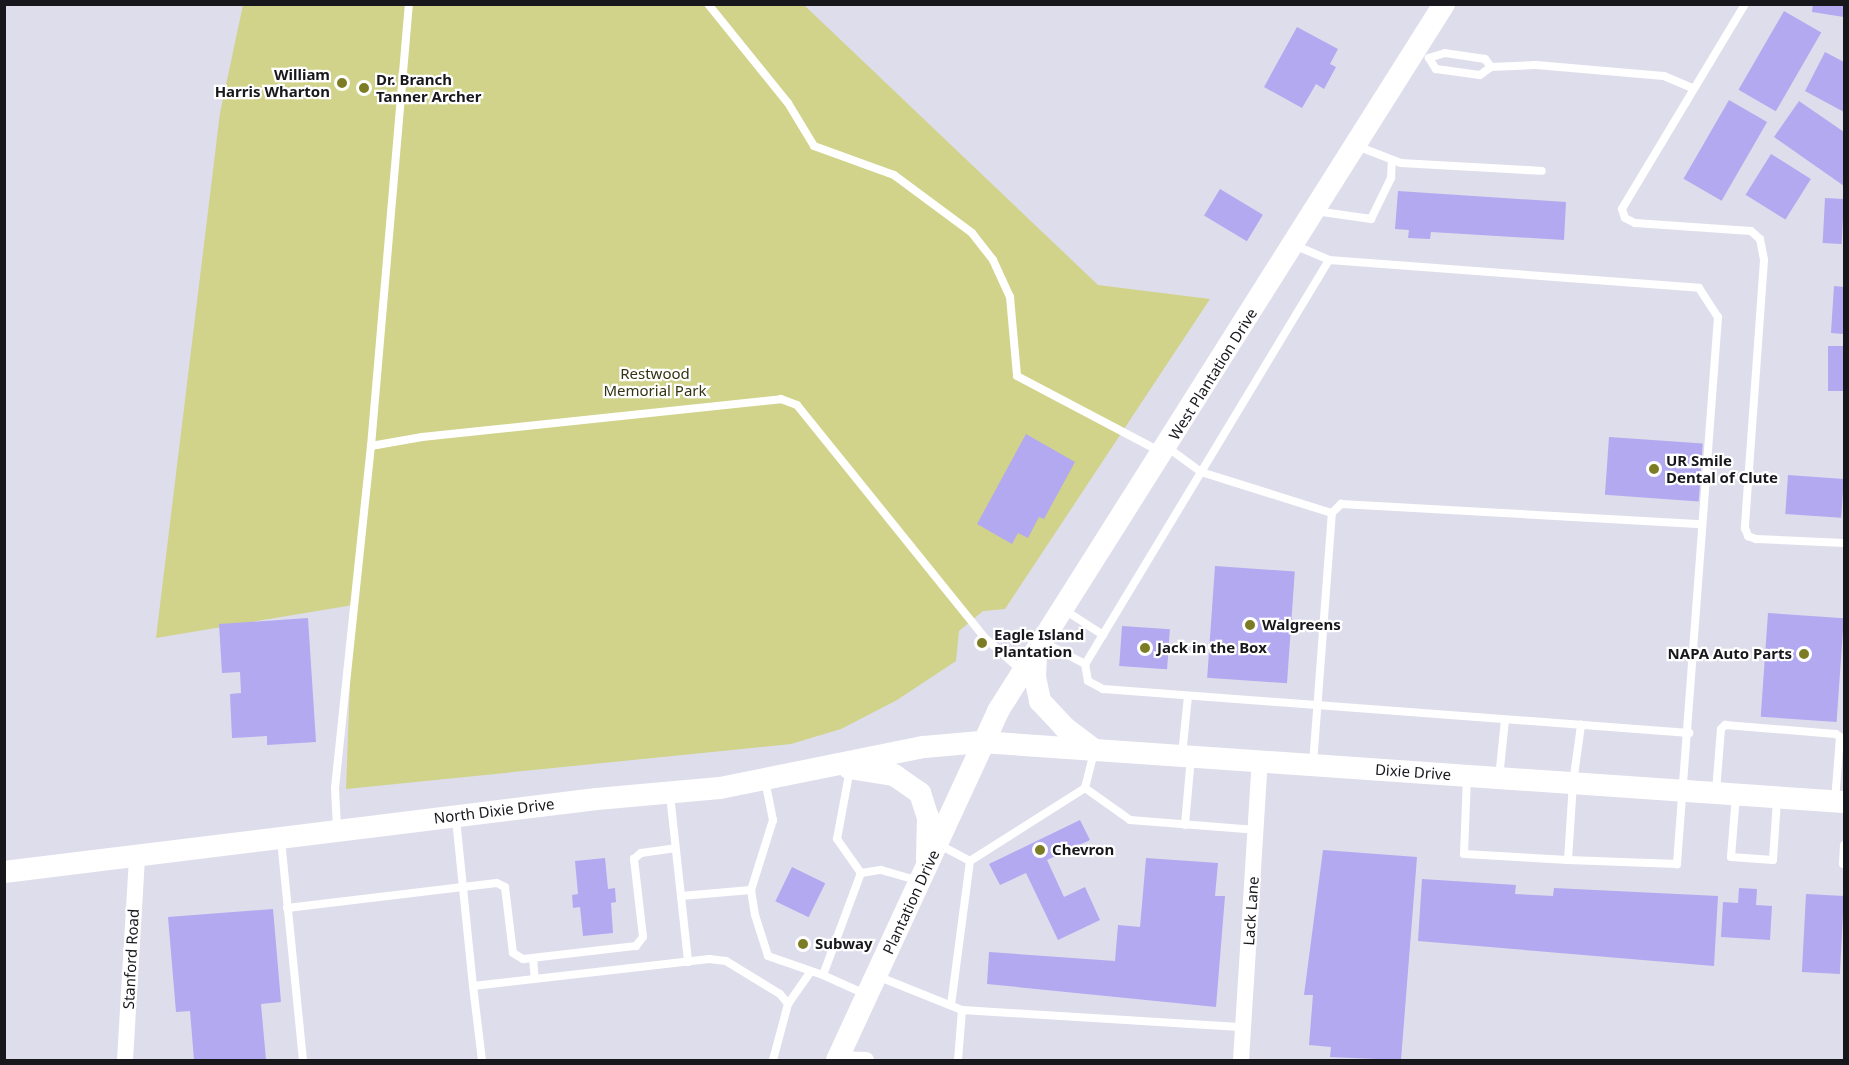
<!DOCTYPE html>
<html>
<head>
<meta charset="utf-8">
<style>
	body { margin:0 }
	#map { position:relative; width:1849px; height:1065px; overflow:hidden; background:#deddeb; font-family:"Noto Sans",sans-serif }
	div>[style] { position:absolute }
	[style*='--x'] { left:calc(var(--x)*1px); top:calc(var(--y)*1px); width:calc(var(--w)*1px); rotate:calc(var(--a)*1deg) }
	.green>* { inset:0; background:#d0d389 }
	.building>* { inset:0; background:#b3a9f0; transform-origin:0 0 }
	.service>* { height:8px; margin:-4px; padding:0 4px; transform-origin:4px; border-radius:4px; background:#fff }
	.minor>* { height:16px; margin:-8px; padding:0 8px; transform-origin:8px; border-radius:8px; background:#fff }
	.secondary>* { height:22px; margin:-11px; padding:0 11px; transform-origin:11px; border-radius:11px; background:#fff }
	.dots>* { width:16px; height:16px; translate:-50% -50%; box-sizing:border-box; border:3px solid #fff; border-radius:50% }
	span { translate:-50% -50%; white-space:nowrap; text-align:center; line-height:1.15; -webkit-text-stroke:4.5px #fff; paint-order:stroke }
	.poi-label { font-size:15px; color:#18171c; font-weight:700 }
	.right { translate:-100% -50%; text-align:right }
	.left { translate:0 -50%; text-align:left }
	.park-label { font-size:15px; color:#343412 }
	.street-label { font-size:15px; color:#18171c }
	.frame { position:absolute; inset:0; border:6px solid #18171c; pointer-events:none }
</style>
</head>
<body>
<div id="map">
	<div class="green">
		<i style="clip-path:polygon(243px 5px,804px 5px,1098px 285px,1210px 299px,1005px 609px,983px 611px,959px 631px,956px 661px,897px 700px,841px 729px,791px 744px,346px 789px,353px 605px,156px 638px,220px 113px)"></i>
	</div>
	<div class="building">
		<i style="clip-path:polygon(1813px 4px,1844px 4px,1844px 17px,1812px 12px)"></i>
		<i style="left:1784px;top:11px;width:43px;height:91px;rotate:30deg"></i>
		<i style="clip-path:polygon(1297px 27px,1338px 49px,1330px 64px,1336px 67px,1324px 89px,1316px 84px,1302px 108px,1264px 87px)"></i>
		<i style="clip-path:polygon(1825px 52px,1844px 62px,1844px 112px,1805px 91px)"></i>
		<i style="left:1729px;top:100px;width:44px;height:91px;rotate:30deg"></i>
		<i style="clip-path:polygon(1799px 101px,1844px 132px,1844px 186px,1774px 137px)"></i>
		<i style="left:1771px;top:154px;width:47px;height:48px;rotate:32deg"></i>
		<i style="left:1220px;top:189px;width:50px;height:31px;rotate:31deg"></i>
		<i style="clip-path:polygon(1398px 191px,1566px 202px,1564px 240px,1431px 232px,1430px 239px,1408px 238px,1409px 230px,1395px 229px)"></i>
		<i style="left:1825px;top:198px;width:19px;height:45px;rotate:3deg"></i>
		<i style="clip-path:polygon(1834px 286px,1844px 287px,1844px 334px,1831px 333px)"></i>
		<i style="left:1828px;top:346px;width:16px;height:45px"></i>
		<i style="clip-path:polygon(1026px 434px,1075px 462px,1044px 519px,1039px 517px,1028px 538px,1018px 533px,1012px 544px,977px 524px)"></i>
		<i style="left:1609px;top:437px;width:94px;height:58px;rotate:4deg"></i>
		<i style="left:1788px;top:475px;width:56px;height:39px;rotate:4deg"></i>
		<i style="left:1215px;top:566px;width:80px;height:112px;rotate:4deg"></i>
		<i style="left:1768px;top:613px;width:76px;height:104px;rotate:4deg"></i>
		<i style="clip-path:polygon(308px 618px,316px 742px,267px 745px,267px 736px,232px 738px,230px 694px,241px 693px,240px 672px,222px 673px,219px 624px)"></i>
		<i style="left:1122px;top:626px;width:48px;height:40px;rotate:4deg"></i>
		<i style="clip-path:polygon(1080px 820px,1090px 840px,1047px 860px,1064px 897px,1085px 887px,1100px 920px,1058px 940px,1026px 873px,1000px 885px,989px 864px)"></i>
		<i style="clip-path:polygon(1323px 850px,1417px 857px,1401px 1060px,1330px 1057px,1331px 1047px,1309px 1045px,1313px 995px,1304px 995px)"></i>
		<i style="clip-path:polygon(605px 858px,608px 889px,615px 888px,616px 902px,611px 903px,613px 933px,583px 936px,580px 907px,573px 908px,572px 895px,578px 894px,575px 861px)"></i>
		<i style="clip-path:polygon(1146px 858px,1218px 863px,1215px 896px,1225px 896px,1216px 1007px,987px 984px,989px 952px,1115px 961px,1118px 925px,1140px 927px)"></i>
		<i style="left:792px;top:867px;width:37px;height:38px;rotate:26deg"></i>
		<i style="clip-path:polygon(1422px 879px,1516px 885px,1515px 894px,1553px 896px,1554px 888px,1718px 896px,1714px 966px,1418px 941px)"></i>
		<i style="clip-path:polygon(1739px 888px,1757px 889px,1756px 905px,1772px 906px,1770px 940px,1721px 937px,1723px 902px,1738px 903px)"></i>
		<i style="left:1806px;top:894px;width:38px;height:78px;rotate:3deg"></i>
		<i style="clip-path:polygon(273px 909px,281px 1002px,261px 1004px,266px 1060px,194px 1060px,190px 1011px,176px 1012px,168px 917px)"></i>
	</div>
	<div class="service">
		<i style="--x:708;--y:4;--w:127;--a:51.1"></i>
		<i style="--x:788;--y:103;--w:50;--a:58.8"></i>
		<i style="--x:814;--y:146;--w:85;--a:19.9"></i>
		<i style="--x:894;--y:175;--w:97;--a:36.6"></i>
		<i style="--x:972;--y:233;--w:34;--a:52"></i>
		<i style="--x:993;--y:260;--w:41;--a:65.3"></i>
		<i style="--x:1010;--y:297;--w:79;--a:84.9"></i>
		<i style="--x:1017;--y:376;--w:161;--a:27.8"></i>
		<i style="--x:1745;--y:4;--w:239;--a:121"></i>
		<i style="--x:1622;--y:209;--w:9;--a:72"></i>
		<i style="--x:1625;--y:218;--w:11;--a:27"></i>
		<i style="--x:1635;--y:223;--w:116;--a:3.9"></i>
		<i style="--x:1751;--y:231;--w:12;--a:42"></i>
		<i style="--x:1760;--y:239;--w:21;--a:79"></i>
		<i style="--x:1764;--y:260;--w:269;--a:94.1"></i>
		<i style="--x:1745;--y:528;--w:9;--a:69"></i>
		<i style="--x:1748;--y:536;--w:9;--a:21"></i>
		<i style="--x:1756;--y:539;--w:88;--a:2.6"></i>
		<i style="--x:1491;--y:67;--w:10;--a:-127"></i>
		<i style="--x:1485;--y:59;--w:40;--a:-171.5"></i>
		<i style="--x:1445;--y:53;--w:17;--a:163"></i>
		<i style="--x:1429;--y:58;--w:13;--a:58"></i>
		<i style="--x:1436;--y:69;--w:44;--a:7.8"></i>
		<i style="--x:1480;--y:75;--w:14;--a:-36"></i>
		<i style="--x:1491;--y:67;--w:45;--a:-2.5"></i>
		<i style="--x:1536;--y:65;--w:128;--a:4.9"></i>
		<i style="--x:1664;--y:76;--w:30;--a:23"></i>
		<i style="--x:1357;--y:146;--w:47;--a:21.1"></i>
		<i style="--x:1401;--y:163;--w:141;--a:3.2"></i>
		<i style="--x:1315;--y:211;--w:57;--a:8.1"></i>
		<i style="--x:1371;--y:219;--w:46;--a:-64"></i>
		<i style="--x:1391;--y:178;--w:17;--a:-87"></i>
		<i style="--x:1294;--y:245;--w:38;--a:23"></i>
		<i style="--x:1329;--y:260;--w:371;--a:4.3"></i>
		<i style="--x:1699;--y:288;--w:35;--a:57"></i>
		<i style="--x:1718;--y:317;--w:549;--a:94.29"></i>
		<i style="--x:1677;--y:864;--w:109;--a:-177.9"></i>
		<i style="--x:1329;--y:260;--w:472;--a:121.1"></i>
		<i style="--x:1085;--y:664;--w:17;--a:80"></i>
		<i style="--x:1088;--y:681;--w:17;--a:28"></i>
		<i style="--x:1103;--y:689;--w:588;--a:4.29"></i>
		<i style="--x:371;--y:446;--w:52;--a:-10"></i>
		<i style="--x:422;--y:437;--w:361;--a:-6"></i>
		<i style="--x:781;--y:399;--w:17;--a:21"></i>
		<i style="--x:797;--y:405;--w:298;--a:51.1"></i>
		<i style="--x:984;--y:637;--w:52;--a:41.9"></i>
		<i style="--x:1167;--y:447;--w:42;--a:36.3"></i>
		<i style="--x:1201;--y:472;--w:137;--a:17.4"></i>
		<i style="--x:1063;--y:609;--w:48;--a:33"></i>
		<i style="--x:1043;--y:642;--w:47;--a:27.6"></i>
		<i style="--x:1182;--y:755;--w:59;--a:-84.2"></i>
		<i style="--x:1313;--y:764;--w:252;--a:-85.7"></i>
		<i style="--x:1332;--y:513;--w:13;--a:-45"></i>
		<i style="--x:1341;--y:504;--w:361;--a:3.2"></i>
		<i style="--x:850;--y:769;--w:71;--a:100.5"></i>
		<i style="--x:837;--y:839;--w:42;--a:54.8"></i>
		<i style="--x:1467;--y:776;--w:78;--a:92.2"></i>
		<i style="--x:1464;--y:854;--w:104;--a:3.3"></i>
		<i style="--x:1568;--y:860;--w:77;--a:-86.3"></i>
		<i style="--x:1573;--y:783;--w:59;--a:-82.1"></i>
		<i style="--x:1499;--y:778;--w:58;--a:-84.1"></i>
		<i style="--x:765;--y:780;--w:41;--a:78.7"></i>
		<i style="--x:773;--y:820;--w:73;--a:107.4"></i>
		<i style="--x:751;--y:890;--w:25;--a:81"></i>
		<i style="--x:755;--y:915;--w:43;--a:72.4"></i>
		<i style="--x:768;--y:956;--w:58;--a:19.1"></i>
		<i style="--x:1085;--y:788;--w:55;--a:35.4"></i>
		<i style="--x:1130;--y:820;--w:126;--a:4.5"></i>
		<i style="--x:1716;--y:791;--w:62;--a:-85.4"></i>
		<i style="--x:1721;--y:729;--w:6;--a:-45"></i>
		<i style="--x:1725;--y:725;--w:111;--a:4.6"></i>
		<i style="--x:1836;--y:734;--w:5;--a:37"></i>
		<i style="--x:1840;--y:737;--w:64;--a:94.5"></i>
		<i style="--x:670;--y:795;--w:168;--a:83.8"></i>
		<i style="--x:1736;--y:795;--w:62;--a:94.6"></i>
		<i style="--x:1731;--y:857;--w:42;--a:4.1"></i>
		<i style="--x:1773;--y:860;--w:60;--a:-86.2"></i>
		<i style="--x:456;--y:819;--w:168;--a:84.2"></i>
		<i style="--x:473;--y:986;--w:238;--a:-6.5"></i>
		<i style="--x:709;--y:959;--w:17;--a:7"></i>
		<i style="--x:726;--y:961;--w:63;--a:31.4"></i>
		<i style="--x:780;--y:994;--w:13;--a:51"></i>
		<i style="--x:788;--y:1004;--w:58;--a:105"></i>
		<i style="--x:1185;--y:825;--w:68;--a:-85"></i>
		<i style="--x:337;--y:828;--w:40;--a:-92.9"></i>
		<i style="--x:335;--y:788;--w:344;--a:-84"></i>
		<i style="--x:371;--y:446;--w:444;--a:-85.1"></i>
		<i style="--x:281;--y:840;--w:221;--a:84.3"></i>
		<i style="--x:938;--y:844;--w:36;--a:28"></i>
		<i style="--x:970;--y:861;--w:145;--a:97.5"></i>
		<i style="--x:970;--y:861;--w:136;--a:-32.4"></i>
		<i style="--x:1085;--y:788;--w:37;--a:-76"></i>
		<i style="--x:1843;--y:864;--w:19;--a:-87"></i>
		<i style="--x:681;--y:896;--w:70;--a:-4.9"></i>
		<i style="--x:287;--y:908;--w:211;--a:-6.8"></i>
		<i style="--x:497;--y:883;--w:9;--a:27"></i>
		<i style="--x:505;--y:887;--w:66;--a:83.1"></i>
		<i style="--x:513;--y:953;--w:12;--a:31"></i>
		<i style="--x:523;--y:959;--w:114;--a:-6.6"></i>
		<i style="--x:636;--y:946;--w:11;--a:-52"></i>
		<i style="--x:643;--y:937;--w:79;--a:-96.6"></i>
		<i style="--x:634;--y:859;--w:9;--a:-41"></i>
		<i style="--x:641;--y:853;--w:35;--a:-8"></i>
		<i style="--x:533;--y:958;--w:21;--a:85"></i>
		<i style="--x:877;--y:976;--w:92;--a:21.8"></i>
		<i style="--x:962;--y:1010;--w:282;--a:3.5"></i>
		<i style="--x:473;--y:986;--w:75;--a:83.1"></i>
		<i style="--x:865;--y:994;--w:46;--a:-155.7"></i>
		<i style="--x:823;--y:975;--w:109;--a:-69.6"></i>
		<i style="--x:861;--y:873;--w:20;--a:-9"></i>
		<i style="--x:881;--y:870;--w:40;--a:16"></i>
		<i style="--x:788;--y:1004;--w:38;--a:-55"></i>
		<i style="--x:958;--y:1060;--w:50;--a:-85.4"></i>
	</div>
	<div class="minor">
		<i style="--x:838;--y:1059;--w:28;--a:2"></i>
		<i style="--x:125;--y:1060;--w:203;--a:-86.6"></i>
		<i style="--x:1241;--y:1060;--w:300;--a:-86.4"></i>
	</div>
	<div class="secondary">
		<i style="--x:1036;--y:651;--w:26;--a:92"></i>
		<i style="--x:1035;--y:677;--w:25;--a:78"></i>
		<i style="--x:1040;--y:701;--w:35;--a:47"></i>
		<i style="--x:1064;--y:727;--w:39;--a:37"></i>
		<i style="--x:849;--y:768;--w:46;--a:8.8"></i>
		<i style="--x:894;--y:775;--w:32;--a:35"></i>
		<i style="--x:920;--y:793;--w:25;--a:72"></i>
		<i style="--x:928;--y:817;--w:42;--a:91.4"></i>
		<i style="--x:4;--y:872;--w:597;--a:-7.02"></i>
		<i style="--x:597;--y:799;--w:123;--a:-5.1"></i>
		<i style="--x:720;--y:788;--w:208;--a:-11.4"></i>
		<i style="--x:924;--y:747;--w:57;--a:-5"></i>
		<i style="--x:981;--y:742;--w:865;--a:3.98"></i>
		<i style="--x:837;--y:1060;--w:384;--a:-65.2"></i>
		<i style="--x:998;--y:711;--w:836;--a:-57.75"></i>
	</div>
	<div class="dots">
		<i style="left:342px;top:83px;background:#7c7c24"></i>
		<i style="left:364px;top:88px;background:#7c7c24"></i>
		<i style="left:1654px;top:469px;background:#7c7c24"></i>
		<i style="left:1250px;top:625px;background:#7c7c24"></i>
		<i style="left:982px;top:643px;background:#7c7c24"></i>
		<i style="left:1145px;top:648px;background:#7c7c24"></i>
		<i style="left:1804px;top:654px;background:#7c7c24"></i>
		<i style="left:1040px;top:850px;background:#7c7c24"></i>
		<i style="left:803px;top:944px;background:#7c7c24"></i>
	</div>
	<div class="poi-label">
		<span class="right" style="left:330px;top:83px">William<br>Harris Wharton</span>
		<span class="left" style="left:376px;top:88px">Dr. Branch<br>Tanner Archer</span>
		<span class="left" style="left:1666px;top:469px">UR Smile<br>Dental of Clute</span>
		<span class="left" style="left:1262px;top:625px">Walgreens</span>
		<span class="left" style="left:994px;top:643px">Eagle Island<br>Plantation</span>
		<span class="left" style="left:1157px;top:648px">Jack in the Box</span>
		<span class="right" style="left:1792px;top:654px">NAPA Auto Parts</span>
		<span class="left" style="left:1052px;top:850px">Chevron</span>
		<span class="left" style="left:815px;top:944px">Subway</span>
	</div>
	<div class="park-label">
		<span style="left:655px;top:382px">Restwood<br>Memorial Park</span>
	</div>
	<div class="street-label">
		<span style="left:1213px;top:374px;rotate:-58deg">West Plantation Drive</span>
		<span style="left:1413px;top:772px;rotate:4deg">Dixie Drive</span>
		<span style="left:494px;top:811px;rotate:-7deg">North Dixie Drive</span>
		<span style="left:911px;top:902px;rotate:-65deg">Plantation Drive</span>
		<span style="left:1251px;top:911px;rotate:-86deg">Lack Lane</span>
		<span style="left:131px;top:959px;rotate:-87deg">Stanford Road</span>
	</div>
	<div class="frame"></div>
</div>
</body>
</html>
